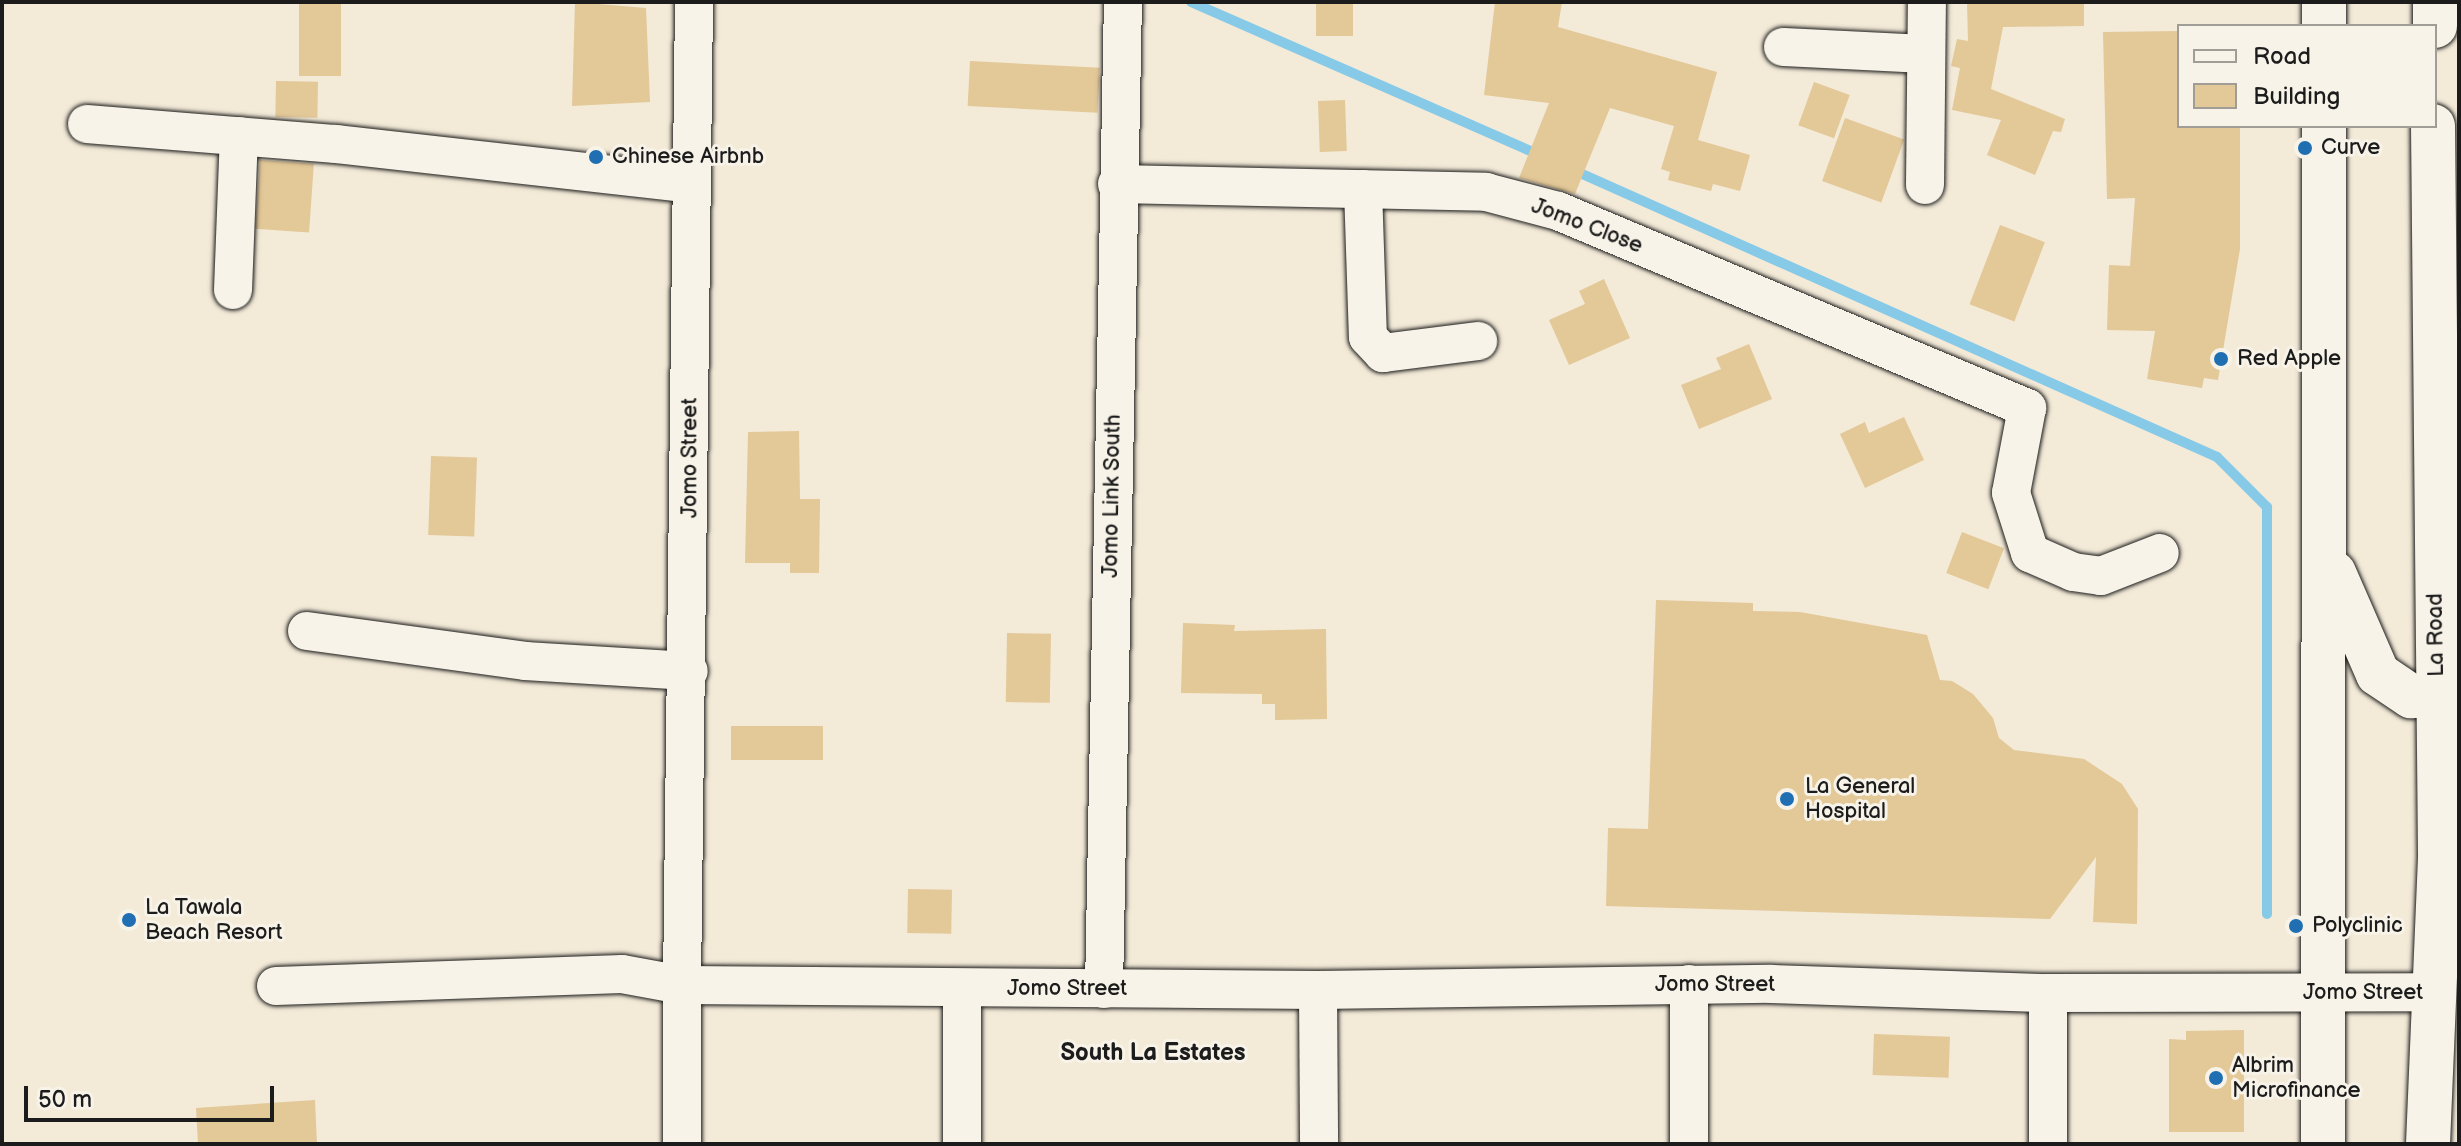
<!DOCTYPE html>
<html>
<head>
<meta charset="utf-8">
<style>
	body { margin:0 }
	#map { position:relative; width:2461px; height:1146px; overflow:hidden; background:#f3ead8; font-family:"Balsamiq Sans",sans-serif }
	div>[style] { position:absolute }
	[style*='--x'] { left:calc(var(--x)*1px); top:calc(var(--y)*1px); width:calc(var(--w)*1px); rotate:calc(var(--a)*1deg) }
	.stream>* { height:10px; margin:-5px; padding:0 5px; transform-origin:5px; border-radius:5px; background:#87cae8 }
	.building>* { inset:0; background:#e3c898; transform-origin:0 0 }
	.roads { filter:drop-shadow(0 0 2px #1c1c1c) drop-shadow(0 0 2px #1c1c1c) }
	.minor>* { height:38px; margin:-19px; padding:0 19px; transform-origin:19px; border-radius:19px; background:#f7f3e8 }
	.major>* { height:44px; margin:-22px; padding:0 22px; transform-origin:22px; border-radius:22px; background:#f7f3e8 }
	.dots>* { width:22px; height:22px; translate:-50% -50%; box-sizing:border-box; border:4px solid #f7f3e8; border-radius:50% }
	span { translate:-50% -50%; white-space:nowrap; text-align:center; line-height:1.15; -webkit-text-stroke:6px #f7f3e8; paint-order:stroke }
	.poi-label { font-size:22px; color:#1c1c1c }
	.left { translate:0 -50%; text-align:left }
	.street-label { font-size:22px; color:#1c1c1c }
	.neighbourhood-label { font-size:24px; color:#1c1c1c; font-weight:700 }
	.frame { position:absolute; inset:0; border:4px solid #1c1c1c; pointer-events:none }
	.legend { position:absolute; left:2177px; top:24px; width:260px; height:104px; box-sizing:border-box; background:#f7f3e8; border:2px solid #9f9d96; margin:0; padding:10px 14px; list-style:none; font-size:24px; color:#1c1c1c }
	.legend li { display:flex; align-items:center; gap:16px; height:40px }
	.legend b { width:40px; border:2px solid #9f9d96 }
	.scale { position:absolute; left:24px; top:1086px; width:250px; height:36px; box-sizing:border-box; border:4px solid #1c1c1c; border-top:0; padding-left:10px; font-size:24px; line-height:28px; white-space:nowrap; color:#1c1c1c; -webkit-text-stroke:6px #f7f3e8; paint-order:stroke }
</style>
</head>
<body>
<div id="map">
	<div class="stream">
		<i style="--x:1191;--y:2;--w:382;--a:23.7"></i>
		<i style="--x:1571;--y:169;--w:707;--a:24.03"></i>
		<i style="--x:2217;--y:457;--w:71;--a:45"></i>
		<i style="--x:2267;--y:507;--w:407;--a:90"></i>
	</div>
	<div class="building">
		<i style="left:299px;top:2px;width:42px;height:74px"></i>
		<i style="clip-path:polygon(575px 2px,646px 8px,650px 102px,572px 106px)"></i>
		<i style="left:1316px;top:2px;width:37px;height:34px"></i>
		<i style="clip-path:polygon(1495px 2px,1562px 2px,1558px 27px,1717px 72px,1698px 140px,1750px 155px,1740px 191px,1713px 184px,1711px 191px,1668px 180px,1670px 172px,1661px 169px,1674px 126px,1610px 108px,1575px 194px,1519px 178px,1549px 103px,1484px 95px)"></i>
		<i style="clip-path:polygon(1967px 2px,2084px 2px,2084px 26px,2003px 27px,1991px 89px,2065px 119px,2061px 132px,2053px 131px,2035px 175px,1987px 155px,2001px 120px,1952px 110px,1960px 68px,1951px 66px,1957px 39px,1968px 41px)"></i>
		<i style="clip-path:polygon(2179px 31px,2179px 126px,2240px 126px,2240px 249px,2218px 380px,2204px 378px,2202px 388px,2147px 379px,2155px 331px,2107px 330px,2109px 265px,2130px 266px,2135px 198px,2107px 199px,2103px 32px)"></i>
		<i style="left:970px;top:61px;width:130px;height:45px;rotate:3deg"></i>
		<i style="left:276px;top:81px;width:42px;height:36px;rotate:1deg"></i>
		<i style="left:1814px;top:82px;width:38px;height:46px;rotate:20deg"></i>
		<i style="left:1345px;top:100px;width:51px;height:27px;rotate:88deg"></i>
		<i style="left:1845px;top:118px;width:63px;height:67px;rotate:20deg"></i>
		<i style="left:260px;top:160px;width:54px;height:69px;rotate:4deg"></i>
		<i style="left:2000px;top:225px;width:48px;height:85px;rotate:21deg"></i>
		<i style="clip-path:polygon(1604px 279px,1630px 338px,1569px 365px,1549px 320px,1585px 304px,1579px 291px)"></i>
		<i style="clip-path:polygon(1749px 344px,1772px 399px,1699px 429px,1681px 385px,1721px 369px,1716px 358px)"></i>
		<i style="clip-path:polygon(1904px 417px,1924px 460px,1865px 488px,1840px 434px,1865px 422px,1869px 433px)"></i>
		<i style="clip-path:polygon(799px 431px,800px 499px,820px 499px,819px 573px,790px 573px,790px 563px,745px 563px,748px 432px)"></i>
		<i style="left:431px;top:456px;width:46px;height:79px;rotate:2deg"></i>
		<i style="left:1962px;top:532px;width:45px;height:44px;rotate:21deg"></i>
		<i style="clip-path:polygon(1656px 600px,1753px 603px,1753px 611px,1800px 612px,1927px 635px,1940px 680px,1952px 681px,1973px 694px,1993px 718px,1999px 738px,2014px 750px,2084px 759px,2122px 784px,2138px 809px,2137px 924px,2093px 922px,2096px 857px,2050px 919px,1606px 906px,1608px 828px,1648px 829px)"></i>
		<i style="clip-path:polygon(1183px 623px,1235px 625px,1234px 631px,1326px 629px,1327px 719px,1275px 720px,1275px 704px,1262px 704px,1262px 694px,1181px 693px)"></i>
		<i style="left:1007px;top:633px;width:44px;height:69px;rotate:1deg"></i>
		<i style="left:823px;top:726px;width:34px;height:92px;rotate:90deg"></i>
		<i style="left:908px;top:889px;width:44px;height:44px;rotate:1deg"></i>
		<i style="clip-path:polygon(2244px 1030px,2244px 1132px,2169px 1132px,2169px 1039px,2186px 1040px,2186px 1031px)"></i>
		<i style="left:1874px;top:1034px;width:76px;height:41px;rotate:2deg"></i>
		<i style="clip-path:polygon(315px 1100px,317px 1144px,198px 1144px,196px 1108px)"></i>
	</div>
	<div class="roads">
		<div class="minor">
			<i style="--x:694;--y:2;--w:983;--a:90.7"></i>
			<i style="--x:682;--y:985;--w:636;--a:0.45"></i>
			<i style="--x:1318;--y:990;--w:453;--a:-0.8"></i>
			<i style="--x:1771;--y:984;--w:277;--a:1.9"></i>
			<i style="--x:2048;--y:993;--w:387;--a:-0.1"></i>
			<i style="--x:1783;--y:47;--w:143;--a:2.8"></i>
			<i style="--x:87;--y:124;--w:250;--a:4.6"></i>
			<i style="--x:336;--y:144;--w:357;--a:6.4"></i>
			<i style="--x:1117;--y:184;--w:369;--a:1.2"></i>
			<i style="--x:1486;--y:192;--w:74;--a:14.8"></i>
			<i style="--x:1558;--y:211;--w:509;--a:22.78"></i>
			<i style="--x:2027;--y:408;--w:86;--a:100.7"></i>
			<i style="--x:2011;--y:493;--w:63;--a:72.4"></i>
			<i style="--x:2030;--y:553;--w:47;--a:23.8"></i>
			<i style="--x:2073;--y:572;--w:28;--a:8"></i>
			<i style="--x:2101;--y:576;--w:63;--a:-21.3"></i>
			<i style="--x:1925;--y:185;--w:183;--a:-89.4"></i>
			<i style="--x:1363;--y:189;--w:148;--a:88.1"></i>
			<i style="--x:1368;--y:337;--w:22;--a:47"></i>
			<i style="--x:1383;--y:353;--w:96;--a:-7.2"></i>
			<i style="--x:233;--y:290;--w:154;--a:-87.8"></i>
			<i style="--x:307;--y:631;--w:220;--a:7.8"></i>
			<i style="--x:525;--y:661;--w:164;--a:3.5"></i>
			<i style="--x:1689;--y:984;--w:160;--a:90"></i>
			<i style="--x:276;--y:986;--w:346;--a:-2"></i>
			<i style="--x:622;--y:974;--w:61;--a:10.4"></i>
			<i style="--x:682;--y:985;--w:159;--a:90"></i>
			<i style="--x:1104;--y:989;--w:987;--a:-88.9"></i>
			<i style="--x:1318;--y:990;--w:154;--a:89.6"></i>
			<i style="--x:962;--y:1144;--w:155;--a:-90"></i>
			<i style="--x:2048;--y:1144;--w:151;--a:-90"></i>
		</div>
		<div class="major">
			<i style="--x:2324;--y:26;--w:24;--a:-90"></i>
			<i style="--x:2435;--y:26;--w:24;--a:-90"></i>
			<i style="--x:2334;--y:573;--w:110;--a:66.5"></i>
			<i style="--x:2378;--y:674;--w:40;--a:34"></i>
			<i style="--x:2411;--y:696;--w:48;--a:0"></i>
			<i style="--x:2323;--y:1144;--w:1018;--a:-89.94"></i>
			<i style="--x:2428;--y:1144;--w:290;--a:-87.6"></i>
			<i style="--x:2440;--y:854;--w:728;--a:-90.55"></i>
		</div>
	</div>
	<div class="dots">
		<i style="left:2305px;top:148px;background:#1f6fb2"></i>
		<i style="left:596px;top:157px;background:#1f6fb2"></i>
		<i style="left:2221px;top:359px;background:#1f6fb2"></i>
		<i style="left:1787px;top:799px;background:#1f6fb2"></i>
		<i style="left:129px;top:920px;background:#1f6fb2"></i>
		<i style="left:2296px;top:926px;background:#1f6fb2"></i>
		<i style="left:2216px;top:1078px;background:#1f6fb2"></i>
	</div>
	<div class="poi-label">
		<span class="left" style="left:2321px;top:148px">Curve</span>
		<span class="left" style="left:612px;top:157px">Chinese Airbnb</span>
		<span class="left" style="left:2237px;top:359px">Red Apple</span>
		<span class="left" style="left:1805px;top:799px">La General<br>Hospital</span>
		<span class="left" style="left:145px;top:920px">La Tawala<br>Beach Resort</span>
		<span class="left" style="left:2312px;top:926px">Polyclinic</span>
		<span class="left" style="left:2232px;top:1078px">Albrim<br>Microfinance</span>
	</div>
	<div class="street-label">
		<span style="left:1587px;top:226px;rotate:21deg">Jomo Close</span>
		<span style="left:690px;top:458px;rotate:-90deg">Jomo Street</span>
		<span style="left:1112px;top:496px;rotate:-89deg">Jomo Link South</span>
		<span style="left:2436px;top:635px;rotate:-91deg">La Road</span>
		<span style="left:1715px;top:985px">Jomo Street</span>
		<span style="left:1067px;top:989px">Jomo Street</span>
		<span style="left:2363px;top:993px">Jomo Street</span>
	</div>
	<div class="neighbourhood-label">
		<span style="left:1153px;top:1053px">South La Estates</span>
	</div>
	<div class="frame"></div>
	<ul class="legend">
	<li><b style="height:10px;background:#f7f3e8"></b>Road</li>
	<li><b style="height:22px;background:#e3c898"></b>Building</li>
	</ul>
	<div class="scale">50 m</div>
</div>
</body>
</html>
